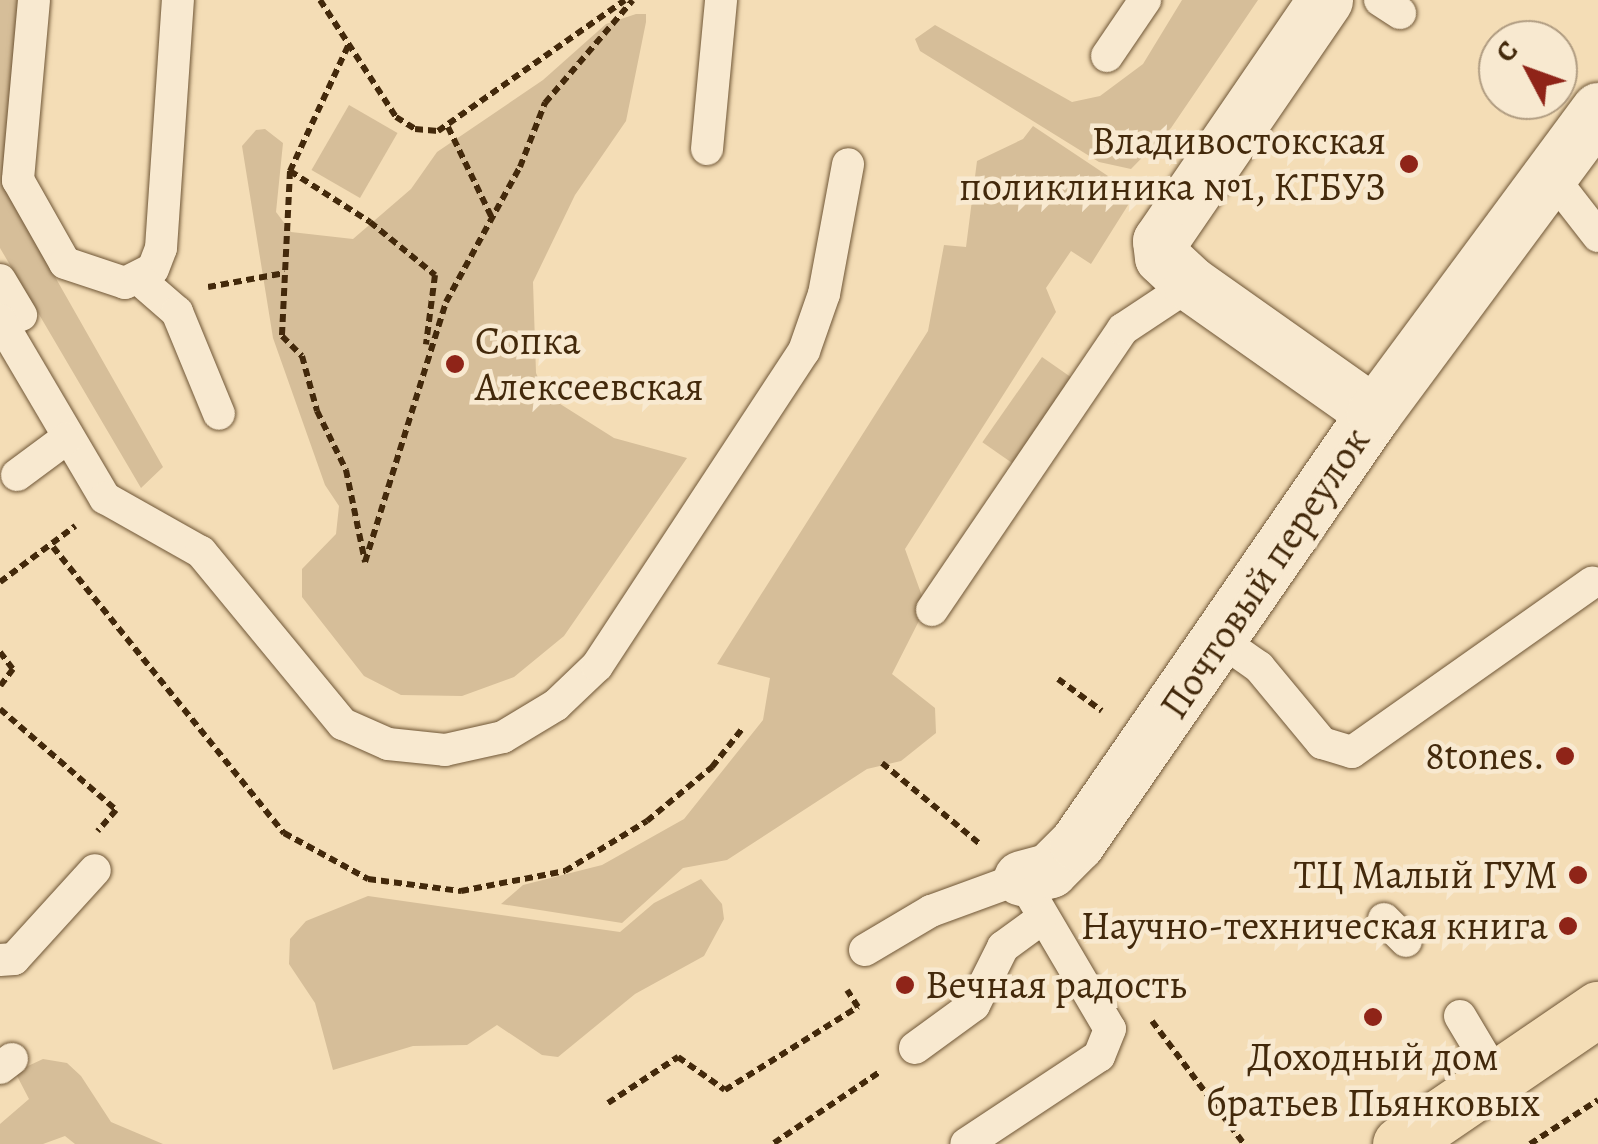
<!DOCTYPE html>
<html>
<head>
<meta charset="utf-8">
<style>
	body { margin:0 }
	#map { position:relative; width:1598px; height:1144px; overflow:hidden; background:#f4ddb6; font-family:Alegreya,serif }
	div>[style] { position:absolute }
	[style*='--x'] { left:calc(var(--x)*1px); top:calc(var(--y)*1px); width:calc(var(--w)*1px); rotate:calc(var(--a)*1deg) }
	.green>* { inset:0; background:#d6be99; transform-origin:0 0 }
	.path>* { height:6px; margin-top:-3px; transform-origin:0; background:repeating-linear-gradient(90deg,#43290b 0 8px,transparent 0 13px) }
	.roads { filter:drop-shadow(0 0 2px #6f5636) drop-shadow(0 0 2px #6f5636) }
	.lane>* { height:32px; margin:-16px; padding:0 16px; transform-origin:16px; border-radius:16px; background:#f8e9d0 }
	.street>* { height:55px; margin:-27.5px; padding:0 27.5px; transform-origin:27.5px; border-radius:27.5px; background:#f8e9d0 }
	.primary>* { height:55px; margin:-27.5px; padding:0 27.5px; transform-origin:27.5px; border-radius:27.5px; background:#f4ddb6 }
	.dots>* { width:28px; height:28px; translate:-50% -50%; box-sizing:border-box; border:5px solid #f8e9d0; border-radius:50% }
	span { translate:-50% -50%; white-space:nowrap; text-align:center; line-height:1.15; -webkit-text-stroke:9px #f8e9d0; paint-order:stroke }
	.poi-label { font-size:40px; color:#43290b }
	.right { translate:-100% -50%; text-align:right }
	.left { translate:0 -50%; text-align:left }
	.street-label { font-size:40px; color:#43290b }
	.north { position:absolute; left:1478px; top:20px; width:100px; height:100px; box-sizing:border-box; background:#f8e9d0; border:2px solid #b09c81; border-radius:50%; rotate:311deg; font-size:28px; font-weight:700; line-height:40px; text-align:center; color:#43290b }
	.north::after { content:''; display:block; margin:auto; width:35px; height:45px; background:#8f2418; clip-path:polygon(50% 0,100% 100%,50% 72%,0 100%) }
</style>
</head>
<body>
<div id="map">
	<div class="green">
		<i style="clip-path:polygon(0 0,21px 0,29px 231px,163px 467px,141px 488px,0 248px)"></i>
		<i style="clip-path:polygon(1182px 0,1258px 0,1171px 128px,1131px 169px,1099px 162px,920px 51px,915px 39px,935px 25px,1072px 102px,1100px 96px,1143px 64px)"></i>
		<i style="clip-path:polygon(636px 14px,646px 14px,646px 22px,626px 121px,575px 195px,533px 282px,536px 373px,546px 395px,614px 438px,687px 458px,564px 636px,514px 677px,462px 696px,401px 695px,364px 676px,302px 597px,302px 569px,336px 534px,339px 506px,325px 485px,273px 338px,242px 146px,256px 130px,265px 129px,283px 143px,276px 212px,291px 232px,353px 239px,411px 189px,437px 152px,543px 80px,606px 24px)"></i>
		<i style="left:349px;top:105px;width:56px;height:75px;rotate:30deg"></i>
		<i style="clip-path:polygon(1033px 126px,1135px 194px,1091px 264px,1071px 251px,1046px 288px,1056px 312px,905px 549px,926px 607px,892px 674px,935px 708px,936px 733px,901px 761px,867px 769px,727px 860px,683px 868px,622px 923px,501px 904px,523px 885px,602px 865px,684px 819px,763px 720px,770px 678px,717px 664px,928px 331px,944px 245px,966px 247px,977px 161px,1023px 139px)"></i>
		<i style="left:1042px;top:357px;width:39px;height:104px;rotate:35deg"></i>
		<i style="clip-path:polygon(701px 879px,722px 904px,724px 919px,704px 956px,635px 994px,558px 1057px,542px 1055px,497px 1025px,467px 1045px,413px 1046px,333px 1070px,315px 1003px,289px 964px,290px 939px,306px 921px,368px 896px,620px 932px,654px 903px)"></i>
		<i style="clip-path:polygon(43px 1059px,67px 1063px,81px 1076px,111px 1122px,163px 1144px,75px 1144px,65px 1136px,43px 1144px,0 1144px,0 1124px,29px 1099px,15px 1072px)"></i>
	</div>
	<div class="path">
		<i style="--x:320;--y:0;--w:140;--a:57"></i>
		<i style="--x:396;--y:117;--w:22;--a:32"></i>
		<i style="--x:415;--y:129;--w:23;--a:5"></i>
		<i style="--x:438;--y:131;--w:228;--a:-35"></i>
		<i style="--x:348;--y:46;--w:138;--a:114.9"></i>
		<i style="--x:290;--y:171;--w:165;--a:92.8"></i>
		<i style="--x:282;--y:336;--w:28;--a:45"></i>
		<i style="--x:302;--y:356;--w:57;--a:74.7"></i>
		<i style="--x:317;--y:411;--w:66;--a:63.8"></i>
		<i style="--x:346;--y:470;--w:94;--a:78.3"></i>
		<i style="--x:365;--y:562;--w:272;--a:-72.7"></i>
		<i style="--x:446;--y:302;--w:154;--a:-61.3"></i>
		<i style="--x:520;--y:167;--w:69;--a:-68.7"></i>
		<i style="--x:545;--y:103;--w:135;--a:-49.5"></i>
		<i style="--x:448;--y:127;--w:103;--a:64.2"></i>
		<i style="--x:290;--y:171;--w:95;--a:32.5"></i>
		<i style="--x:370;--y:222;--w:84;--a:39.2"></i>
		<i style="--x:435;--y:275;--w:70;--a:97.4"></i>
		<i style="--x:208;--y:287;--w:78;--a:-10.3"></i>
		<i style="--x:53;--y:547;--w:368;--a:51.1"></i>
		<i style="--x:284;--y:833;--w:96;--a:28.7"></i>
		<i style="--x:368;--y:879;--w:94;--a:7.4"></i>
		<i style="--x:461;--y:891;--w:106;--a:-10.9"></i>
		<i style="--x:565;--y:871;--w:96;--a:-31.4"></i>
		<i style="--x:647;--y:821;--w:85;--a:-39.7"></i>
		<i style="--x:712;--y:767;--w:48;--a:-51.7"></i>
		<i style="--x:0;--y:582;--w:94;--a:-36.7"></i>
		<i style="--x:0;--y:652;--w:21;--a:53"></i>
		<i style="--x:13;--y:669;--w:21;--a:127"></i>
		<i style="--x:1058;--y:679;--w:54;--a:36"></i>
		<i style="--x:0;--y:709;--w:154;--a:41"></i>
		<i style="--x:116;--y:810;--w:28;--a:131"></i>
		<i style="--x:882;--y:763;--w:129;--a:39.6"></i>
		<i style="--x:1152;--y:1021;--w:154;--a:53.2"></i>
		<i style="--x:608;--y:1103;--w:84;--a:-33.3"></i>
		<i style="--x:678;--y:1057;--w:57;--a:35.1"></i>
		<i style="--x:725;--y:1090;--w:157;--a:-32"></i>
		<i style="--x:858;--y:1007;--w:20;--a:-123"></i>
		<i style="--x:774;--y:1143;--w:129;--a:-33.9"></i>
		<i style="--x:1530;--y:1144;--w:81;--a:-32.9"></i>
	</div>
	<div class="roads">
		<div class="lane">
			<i style="--x:34;--y:0;--w:181;--a:95.1"></i>
			<i style="--x:18;--y:180;--w:95;--a:60.5"></i>
			<i style="--x:65;--y:263;--w:63;--a:18.4"></i>
			<i style="--x:125;--y:283;--w:31;--a:-27"></i>
			<i style="--x:153;--y:269;--w:22;--a:-69"></i>
			<i style="--x:161;--y:248;--w:249;--a:-86.1"></i>
			<i style="--x:1380;--y:0;--w:24;--a:33"></i>
			<i style="--x:1107;--y:56;--w:68;--a:-55.8"></i>
			<i style="--x:707;--y:149;--w:150;--a:-84.6"></i>
			<i style="--x:1549;--y:173;--w:80;--a:52.1"></i>
			<i style="--x:0;--y:280;--w:41;--a:59"></i>
			<i style="--x:140;--y:280;--w:49;--a:40.9"></i>
			<i style="--x:177;--y:312;--w:110;--a:67.6"></i>
			<i style="--x:0;--y:320;--w:207;--a:59.5"></i>
			<i style="--x:105;--y:498;--w:110;--a:29.4"></i>
			<i style="--x:201;--y:552;--w:223;--a:50.5"></i>
			<i style="--x:343;--y:724;--w:49;--a:24"></i>
			<i style="--x:388;--y:744;--w:57;--a:6"></i>
			<i style="--x:445;--y:750;--w:59;--a:-12.6"></i>
			<i style="--x:503;--y:737;--w:62;--a:-31.1"></i>
			<i style="--x:556;--y:705;--w:57;--a:-43.6"></i>
			<i style="--x:597;--y:666;--w:377;--a:-56.7"></i>
			<i style="--x:804;--y:351;--w:60;--a:-70.7"></i>
			<i style="--x:824;--y:294;--w:132;--a:-79.5"></i>
			<i style="--x:17;--y:475;--w:62;--a:-36.5"></i>
			<i style="--x:932;--y:610;--w:340;--a:-55.8"></i>
			<i style="--x:1123;--y:329;--w:82;--a:-33.5"></i>
			<i style="--x:1219;--y:639;--w:49;--a:35"></i>
			<i style="--x:1259;--y:667;--w:99;--a:50.3"></i>
			<i style="--x:1322;--y:743;--w:31;--a:17"></i>
			<i style="--x:1352;--y:752;--w:294;--a:-35.2"></i>
			<i style="--x:1384;--y:919;--w:31;--a:45"></i>
			<i style="--x:865;--y:950;--w:77;--a:-30.6"></i>
			<i style="--x:931;--y:911;--w:96;--a:-20.1"></i>
			<i style="--x:1021;--y:878;--w:175;--a:59.5"></i>
			<i style="--x:1110;--y:1029;--w:29;--a:112"></i>
			<i style="--x:1099;--y:1056;--w:159;--a:146.5"></i>
			<i style="--x:0;--y:960;--w:14;--a:-4"></i>
			<i style="--x:14;--y:959;--w:120;--a:-47.7"></i>
			<i style="--x:1460;--y:1016;--w:72;--a:59.2"></i>
			<i style="--x:915;--y:1048;--w:73;--a:-36.1"></i>
			<i style="--x:974;--y:1005;--w:65;--a:-63.4"></i>
			<i style="--x:1003;--y:947;--w:46;--a:-36.1"></i>
			<i style="--x:0;--y:1068;--w:15;--a:-37"></i>
		</div>
		<div class="street">
			<i style="--x:1325;--y:0;--w:292;--a:124.4"></i>
			<i style="--x:1160;--y:241;--w:16;--a:83"></i>
			<i style="--x:1162;--y:257;--w:40;--a:43"></i>
			<i style="--x:1191;--y:284;--w:224;--a:35.2"></i>
			<i style="--x:1021;--y:878;--w:30;--a:-15"></i>
			<i style="--x:1050;--y:870;--w:38;--a:-45"></i>
			<i style="--x:1077;--y:843;--w:523;--a:-55.37"></i>
			<i style="--x:1374;--y:413;--w:377;--a:-53.5"></i>
		</div>
		<div class="primary">
			<i style="--x:1400;--y:1144;--w:240;--a:-34.3"></i>
		</div>
	</div>
	<div class="dots">
		<i style="left:1409px;top:164px;background:#8f2418"></i>
		<i style="left:455px;top:364px;background:#8f2418"></i>
		<i style="left:1565px;top:756px;background:#8f2418"></i>
		<i style="left:1578px;top:875px;background:#8f2418"></i>
		<i style="left:1568px;top:926px;background:#8f2418"></i>
		<i style="left:905px;top:985px;background:#8f2418"></i>
		<i style="left:1373px;top:1017px;background:#8f2418"></i>
	</div>
	<div class="poi-label">
		<span class="right" style="left:1386px;top:164px">Владивостокская<br>поликлиника №1, КГБУЗ</span>
		<span class="left" style="left:475px;top:364px">Сопка<br>Алексеевская</span>
		<span class="right" style="left:1545px;top:756px">8tones.</span>
		<span class="right" style="left:1558px;top:875px">ТЦ Малый ГУМ</span>
		<span class="right" style="left:1548px;top:926px">Научно-техническая книга</span>
		<span class="left" style="left:925px;top:985px">Вечная радость</span>
		<span style="left:1373px;top:1080px">Доходный дом<br>братьев Пьянковых</span>
	</div>
	<div class="street-label">
		<span style="left:1265px;top:573px;rotate:-56deg">Почтовый переулок</span>
	</div>
	<div class="north">С</div>
</div>
</body>
</html>
